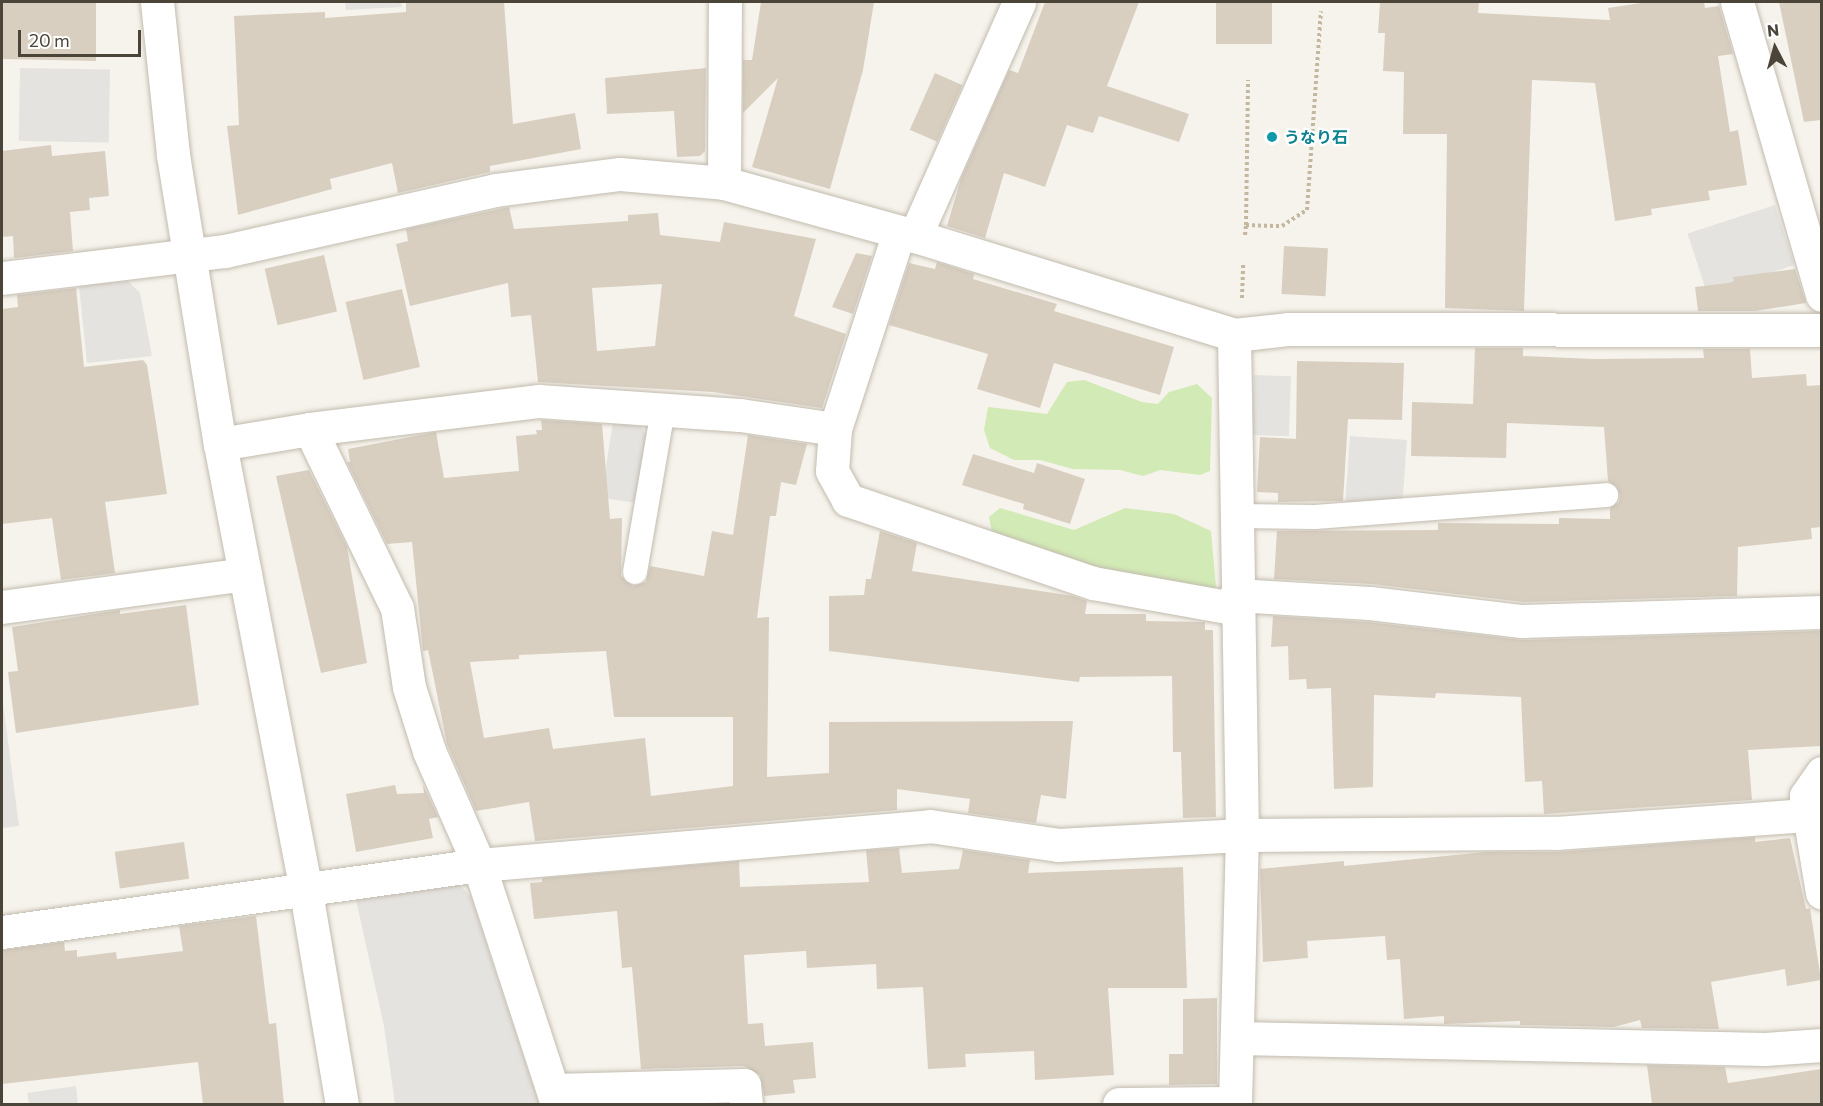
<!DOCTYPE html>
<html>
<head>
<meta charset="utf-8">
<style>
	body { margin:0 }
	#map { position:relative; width:1823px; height:1106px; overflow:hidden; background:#f6f3ec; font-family:Commissioner,"Noto Sans JP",sans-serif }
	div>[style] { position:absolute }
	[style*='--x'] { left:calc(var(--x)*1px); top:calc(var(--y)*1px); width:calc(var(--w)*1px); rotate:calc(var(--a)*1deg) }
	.green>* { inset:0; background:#d2eab5 }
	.parking>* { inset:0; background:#e5e3e0; transform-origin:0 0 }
	.building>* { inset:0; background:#d8cfc1; transform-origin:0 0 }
	.path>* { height:4px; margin-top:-2px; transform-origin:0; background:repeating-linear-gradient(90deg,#c4b79f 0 3px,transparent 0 6px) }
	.roads { filter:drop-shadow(0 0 2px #c2bbae) drop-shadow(0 0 2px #c2bbae) }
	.service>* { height:24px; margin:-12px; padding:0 12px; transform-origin:12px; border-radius:12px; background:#fff }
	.minor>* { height:33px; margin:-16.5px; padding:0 16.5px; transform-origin:16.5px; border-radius:16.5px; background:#fff }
	.tertiary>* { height:33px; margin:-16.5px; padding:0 16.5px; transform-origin:16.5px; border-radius:16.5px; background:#fff }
	.dots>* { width:16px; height:16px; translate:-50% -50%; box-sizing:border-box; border:3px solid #fff; border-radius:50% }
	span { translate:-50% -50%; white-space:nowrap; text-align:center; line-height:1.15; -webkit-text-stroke:4.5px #fff; paint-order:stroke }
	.culture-label { font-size:16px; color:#0d838f; font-weight:700 }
	.left { translate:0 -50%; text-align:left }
	.frame { position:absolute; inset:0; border:3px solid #4b4439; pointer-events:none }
	.north { position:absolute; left:1745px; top:18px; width:60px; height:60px; -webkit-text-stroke:4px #fff; paint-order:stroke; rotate:354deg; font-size:16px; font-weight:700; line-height:24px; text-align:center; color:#4b4439 }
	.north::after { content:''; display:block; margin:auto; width:21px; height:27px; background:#4b4439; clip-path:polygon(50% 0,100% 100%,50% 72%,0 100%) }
	.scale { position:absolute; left:18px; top:30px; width:123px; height:27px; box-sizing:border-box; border:3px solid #4b4439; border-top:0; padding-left:8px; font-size:18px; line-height:21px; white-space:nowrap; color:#4b4439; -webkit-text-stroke:4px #fff; paint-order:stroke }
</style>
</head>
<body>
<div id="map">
	<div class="green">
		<i style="clip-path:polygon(1084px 380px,1142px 402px,1158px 404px,1169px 392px,1197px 384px,1212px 398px,1210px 471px,1200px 475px,1160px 470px,1143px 476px,1120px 470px,1073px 469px,1040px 460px,1014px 460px,990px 448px,984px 430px,988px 407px,1047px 414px,1067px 382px)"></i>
		<i style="clip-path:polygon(1000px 508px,1074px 530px,1125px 508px,1174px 514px,1211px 531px,1216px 587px,1209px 591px,1091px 570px,992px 533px,989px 517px)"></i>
	</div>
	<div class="parking">
		<i style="clip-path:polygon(345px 2px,401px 2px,402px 7px,346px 10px)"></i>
		<i style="left:20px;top:68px;width:90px;height:73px;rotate:1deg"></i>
		<i style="left:1775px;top:205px;width:63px;height:92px;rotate:72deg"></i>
		<i style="clip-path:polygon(128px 281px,140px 293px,152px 356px,87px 363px,79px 286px)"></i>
		<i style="left:1254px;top:375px;width:37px;height:60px;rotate:2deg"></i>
		<i style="clip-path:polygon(613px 422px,641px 427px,647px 436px,637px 503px,601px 498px)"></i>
		<i style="left:1350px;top:436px;width:57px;height:71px;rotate:4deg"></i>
		<i style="clip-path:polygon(2px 695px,19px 826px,2px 828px)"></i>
		<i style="clip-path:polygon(460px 885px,471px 897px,539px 1104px,395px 1104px,384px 1026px,356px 900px)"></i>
		<i style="clip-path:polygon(76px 1086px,78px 1104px,29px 1104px,27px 1093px)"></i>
	</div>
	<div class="building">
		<i style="clip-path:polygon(20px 2px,96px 2px,96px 61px,2px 59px,2px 3px)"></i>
		<i style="clip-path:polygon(406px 2px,504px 2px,513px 124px,575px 113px,581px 149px,490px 166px,490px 172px,398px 193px,392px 163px,330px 179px,332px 189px,238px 215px,227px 126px,239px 125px,234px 16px,325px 12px,325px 18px,406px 12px)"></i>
		<i style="clip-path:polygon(761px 2px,874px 2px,863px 70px,830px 189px,752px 167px,778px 78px,743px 113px,743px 60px,752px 60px)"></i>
		<i style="clip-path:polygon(1045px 2px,1139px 2px,1107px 86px,1189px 114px,1179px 142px,1099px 116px,1093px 133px,1067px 125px,1045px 187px,1004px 173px,985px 238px,947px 226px,961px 179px,1009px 70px,1018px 73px)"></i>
		<i style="left:1216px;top:2px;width:56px;height:42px"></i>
		<i style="clip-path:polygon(1380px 2px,1479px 2px,1478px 13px,1610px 20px,1608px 8px,1648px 2px,1704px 2px,1705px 8px,1719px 6px,1733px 54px,1718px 56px,1730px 132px,1738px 130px,1747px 185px,1708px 191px,1710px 200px,1651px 209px,1652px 215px,1615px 221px,1595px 83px,1532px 80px,1524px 311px,1445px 308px,1447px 134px,1403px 134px,1404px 72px,1383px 71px,1385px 33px,1378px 33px)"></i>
		<i style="clip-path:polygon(1779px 2px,1821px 2px,1821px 120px,1804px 122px)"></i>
		<i style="clip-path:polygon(706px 68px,705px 151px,700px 156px,677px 157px,674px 111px,607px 114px,605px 78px)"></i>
		<i style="left:935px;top:73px;width:30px;height:62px;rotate:24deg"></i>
		<i style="clip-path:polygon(51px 145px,52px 156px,105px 151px,109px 196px,89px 198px,90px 210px,70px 212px,73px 251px,14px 258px,13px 236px,2px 237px,2px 151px)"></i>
		<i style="clip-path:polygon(evenodd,509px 207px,514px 229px,628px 221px,628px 215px,658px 213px,660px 235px,720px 242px,724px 222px,816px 239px,794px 316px,846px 334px,822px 408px,713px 392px,538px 382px,531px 315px,511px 317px,508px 283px,410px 306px,396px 244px,408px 241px,406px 229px,509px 207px,662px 284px,655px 346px,597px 351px,592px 288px,662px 284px)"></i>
		<i style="left:1284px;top:246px;width:44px;height:48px;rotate:3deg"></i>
		<i style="clip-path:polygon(856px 253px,872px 256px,853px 314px,832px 307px)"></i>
		<i style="left:324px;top:255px;width:58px;height:61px;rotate:77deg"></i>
		<i style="clip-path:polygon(937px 262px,974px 274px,973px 279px,1057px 304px,1054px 311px,1174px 347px,1160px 395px,1054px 363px,1040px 408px,977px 389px,988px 354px,889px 325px,909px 263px,935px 269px)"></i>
		<i style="clip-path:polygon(1795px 269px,1806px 303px,1755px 311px,1698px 311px,1695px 287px,1728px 283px,1734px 281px,1733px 277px)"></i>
		<i style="clip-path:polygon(76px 288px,84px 367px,143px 360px,147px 365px,167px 494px,105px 502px,115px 573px,61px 580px,52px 518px,2px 524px,2px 309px,18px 307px,17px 295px)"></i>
		<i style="left:402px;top:289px;width:80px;height:58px;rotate:77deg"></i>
		<i style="clip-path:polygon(1475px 348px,1523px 348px,1523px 356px,1594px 359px,1704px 358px,1703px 349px,1750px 349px,1752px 378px,1806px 374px,1807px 386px,1821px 385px,1821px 527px,1811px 528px,1812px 539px,1738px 547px,1737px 596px,1523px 602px,1372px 584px,1274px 579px,1277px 531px,1438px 530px,1438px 523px,1559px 524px,1559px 518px,1610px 519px,1610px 508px,1619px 502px,1620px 495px,1617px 487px,1608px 481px,1604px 427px,1507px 423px,1506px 458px,1411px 456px,1412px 402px,1473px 404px)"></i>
		<i style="clip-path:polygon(1297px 361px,1404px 363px,1402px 420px,1348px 419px,1343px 501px,1278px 502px,1278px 493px,1257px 492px,1260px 437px,1296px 439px)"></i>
		<i style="clip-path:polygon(evenodd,541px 420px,602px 424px,610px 519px,622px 518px,621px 576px,633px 586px,646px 582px,650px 566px,704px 576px,712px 531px,733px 535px,748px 435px,807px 444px,796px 485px,781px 482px,776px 516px,770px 516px,757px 618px,769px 617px,767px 777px,829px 773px,829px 722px,1073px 721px,1066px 799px,1041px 795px,1036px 823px,968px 813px,970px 799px,897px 789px,897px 810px,535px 841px,529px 802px,476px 811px,447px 744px,428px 650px,423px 651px,412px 542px,387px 544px,347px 462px,350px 462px,348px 449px,436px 432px,444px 478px,519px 471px,516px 436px,537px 434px,536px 430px,542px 430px,541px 420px,606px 651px,614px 717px,733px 717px,733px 786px,651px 796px,645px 738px,553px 749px,549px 728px,484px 738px,470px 662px,519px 659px,519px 655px,606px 651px)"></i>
		<i style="clip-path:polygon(973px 454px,1034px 473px,1037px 463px,1085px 479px,1070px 524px,1023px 509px,1024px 504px,962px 485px)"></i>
		<i style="clip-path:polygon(309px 470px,347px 547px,367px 663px,321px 673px,276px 476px)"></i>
		<i style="clip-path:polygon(880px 531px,917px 543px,912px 571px,1073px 596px,1087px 601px,1085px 614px,1146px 614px,1146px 621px,1205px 622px,1205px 630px,1213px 630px,1216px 817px,1183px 818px,1181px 752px,1173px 752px,1172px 676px,1080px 677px,1079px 682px,829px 651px,829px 596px,864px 595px,866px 579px,871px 579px)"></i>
		<i style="clip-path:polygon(186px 605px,199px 705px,16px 733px,8px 672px,18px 671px,12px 627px,120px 610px,120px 614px)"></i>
		<i style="clip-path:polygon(1273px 616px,1368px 622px,1522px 640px,1821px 631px,1821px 746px,1748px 750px,1752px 800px,1544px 814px,1542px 781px,1525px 782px,1521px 697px,1436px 693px,1435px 698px,1374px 695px,1373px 787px,1334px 789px,1331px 688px,1307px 689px,1306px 679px,1289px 680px,1288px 646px,1271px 647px)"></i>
		<i style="clip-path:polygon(395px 785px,397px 794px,424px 793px,423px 785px,438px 817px,429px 819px,433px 838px,356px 852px,346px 794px)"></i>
		<i style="clip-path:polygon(1755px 837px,1755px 842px,1790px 838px,1806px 909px,1810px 908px,1821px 980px,1787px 986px,1785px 969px,1711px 982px,1719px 1029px,1642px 1028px,1640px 1020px,1614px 1027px,1520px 1025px,1520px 1021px,1444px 1024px,1444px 1016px,1404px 1019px,1400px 959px,1387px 960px,1385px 936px,1307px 941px,1308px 958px,1263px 962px,1260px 869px,1344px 861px,1344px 866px,1486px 852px,1557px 852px)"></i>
		<i style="left:184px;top:842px;width:37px;height:70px;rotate:82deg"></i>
		<i style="clip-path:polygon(899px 848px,902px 873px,959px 869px,963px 850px,1030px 860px,1028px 873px,1183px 867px,1187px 988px,1108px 988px,1114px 1075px,1035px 1080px,1034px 1051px,965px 1054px,966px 1067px,928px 1069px,923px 987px,877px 989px,876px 964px,807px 968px,806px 951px,744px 955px,748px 1024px,763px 1023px,765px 1046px,813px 1042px,816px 1078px,793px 1080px,795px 1093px,764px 1096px,760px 1075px,744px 1066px,641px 1069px,632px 967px,622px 968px,617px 911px,534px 919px,530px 883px,542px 882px,542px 878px,739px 861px,740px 887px,869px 882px,866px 850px)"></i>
		<i style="clip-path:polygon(256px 916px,269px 1024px,276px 1023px,284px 1104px,203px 1104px,198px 1062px,2px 1084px,2px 950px,64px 942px,65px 951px,77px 950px,77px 957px,116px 952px,117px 959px,183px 951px,179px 926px)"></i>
		<i style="clip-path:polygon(1217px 998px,1217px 1084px,1169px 1085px,1169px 1054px,1183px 1054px,1183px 999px)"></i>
		<i style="clip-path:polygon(1647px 1065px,1725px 1067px,1728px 1083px,1821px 1069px,1821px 1104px,1652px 1104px)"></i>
	</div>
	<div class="path">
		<i style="--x:1246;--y:225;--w:145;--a:-89.2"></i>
		<i style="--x:1245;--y:235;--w:10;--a:-84"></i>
		<i style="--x:1246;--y:225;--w:36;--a:2"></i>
		<i style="--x:1282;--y:226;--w:30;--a:-33"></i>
		<i style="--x:1307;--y:210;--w:199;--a:-86"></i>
		<i style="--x:1242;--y:298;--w:33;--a:-88"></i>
	</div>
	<div class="roads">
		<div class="service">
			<i style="--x:1236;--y:516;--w:79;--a:0.7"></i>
			<i style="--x:1315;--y:517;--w:292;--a:-4.3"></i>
			<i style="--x:635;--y:572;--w:164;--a:-80.2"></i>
		</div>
		<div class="minor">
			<i style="--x:1737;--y:2;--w:305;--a:73.8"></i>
			<i style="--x:724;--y:183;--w:181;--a:-89.7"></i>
			<i style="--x:915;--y:236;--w:256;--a:-66"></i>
			<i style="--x:2;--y:278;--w:225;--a:-6.9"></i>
			<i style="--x:225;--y:251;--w:277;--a:-12.7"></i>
			<i style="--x:495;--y:190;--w:126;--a:-7.3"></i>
			<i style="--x:620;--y:174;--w:104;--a:4.9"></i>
			<i style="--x:724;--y:183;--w:198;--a:15.5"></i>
			<i style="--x:915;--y:236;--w:334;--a:17.2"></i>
			<i style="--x:1234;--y:335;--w:54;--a:-6.3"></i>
			<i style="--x:1288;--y:329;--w:534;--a:0.11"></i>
			<i style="--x:1234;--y:335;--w:500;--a:89.08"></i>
			<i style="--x:1242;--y:835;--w:269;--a:91.5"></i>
			<i style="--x:310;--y:429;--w:231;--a:-7"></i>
			<i style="--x:539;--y:401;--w:201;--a:4"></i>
			<i style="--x:740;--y:415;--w:96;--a:8.4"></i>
			<i style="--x:835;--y:429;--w:42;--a:94.1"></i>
			<i style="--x:832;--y:471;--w:33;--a:61"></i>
			<i style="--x:848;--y:500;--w:259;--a:18.7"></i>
			<i style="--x:1093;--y:583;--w:146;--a:10.2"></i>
			<i style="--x:835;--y:429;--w:207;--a:-72"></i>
			<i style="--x:220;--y:444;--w:91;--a:-9.5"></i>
			<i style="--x:310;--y:429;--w:199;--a:64.1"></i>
			<i style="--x:397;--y:608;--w:80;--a:81.4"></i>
			<i style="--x:409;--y:687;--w:67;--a:72.6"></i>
			<i style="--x:429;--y:751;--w:124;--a:66.3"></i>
			<i style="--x:479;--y:865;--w:251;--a:71.9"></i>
			<i style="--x:1236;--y:595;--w:134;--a:3.4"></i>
			<i style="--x:1370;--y:603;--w:153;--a:6.8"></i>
			<i style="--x:1522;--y:621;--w:300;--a:-1.7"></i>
			<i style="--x:2;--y:607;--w:245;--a:-7.7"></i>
			<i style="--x:1822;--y:773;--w:28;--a:125"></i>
			<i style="--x:1806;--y:796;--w:98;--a:80.6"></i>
			<i style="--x:2;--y:932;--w:482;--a:-8"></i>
			<i style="--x:479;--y:865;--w:453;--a:-4.9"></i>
			<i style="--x:930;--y:826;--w:129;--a:8.4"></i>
			<i style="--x:1058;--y:845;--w:184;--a:-3.1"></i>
			<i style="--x:1242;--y:835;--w:314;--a:-0.4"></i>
			<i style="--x:1556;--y:833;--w:251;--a:-4.1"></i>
			<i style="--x:1237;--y:1038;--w:528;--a:1.19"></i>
			<i style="--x:1765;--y:1049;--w:57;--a:-4"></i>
			<i style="--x:553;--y:1090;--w:191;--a:-1.5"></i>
			<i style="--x:744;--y:1085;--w:19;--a:84"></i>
			<i style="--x:1119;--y:1104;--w:116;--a:-0.5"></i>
		</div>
		<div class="tertiary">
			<i style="--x:157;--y:2;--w:154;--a:84"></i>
			<i style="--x:173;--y:155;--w:293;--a:80.8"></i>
			<i style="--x:220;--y:444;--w:456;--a:79.1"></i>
			<i style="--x:306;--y:892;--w:215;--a:80.4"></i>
		</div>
	</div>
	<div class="dots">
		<i style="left:1272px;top:137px;background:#0f9aa8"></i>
	</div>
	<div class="culture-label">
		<span class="left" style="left:1284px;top:137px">うなり石</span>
	</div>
	<div class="frame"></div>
	<div class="north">N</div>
	<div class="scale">20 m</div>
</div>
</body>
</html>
